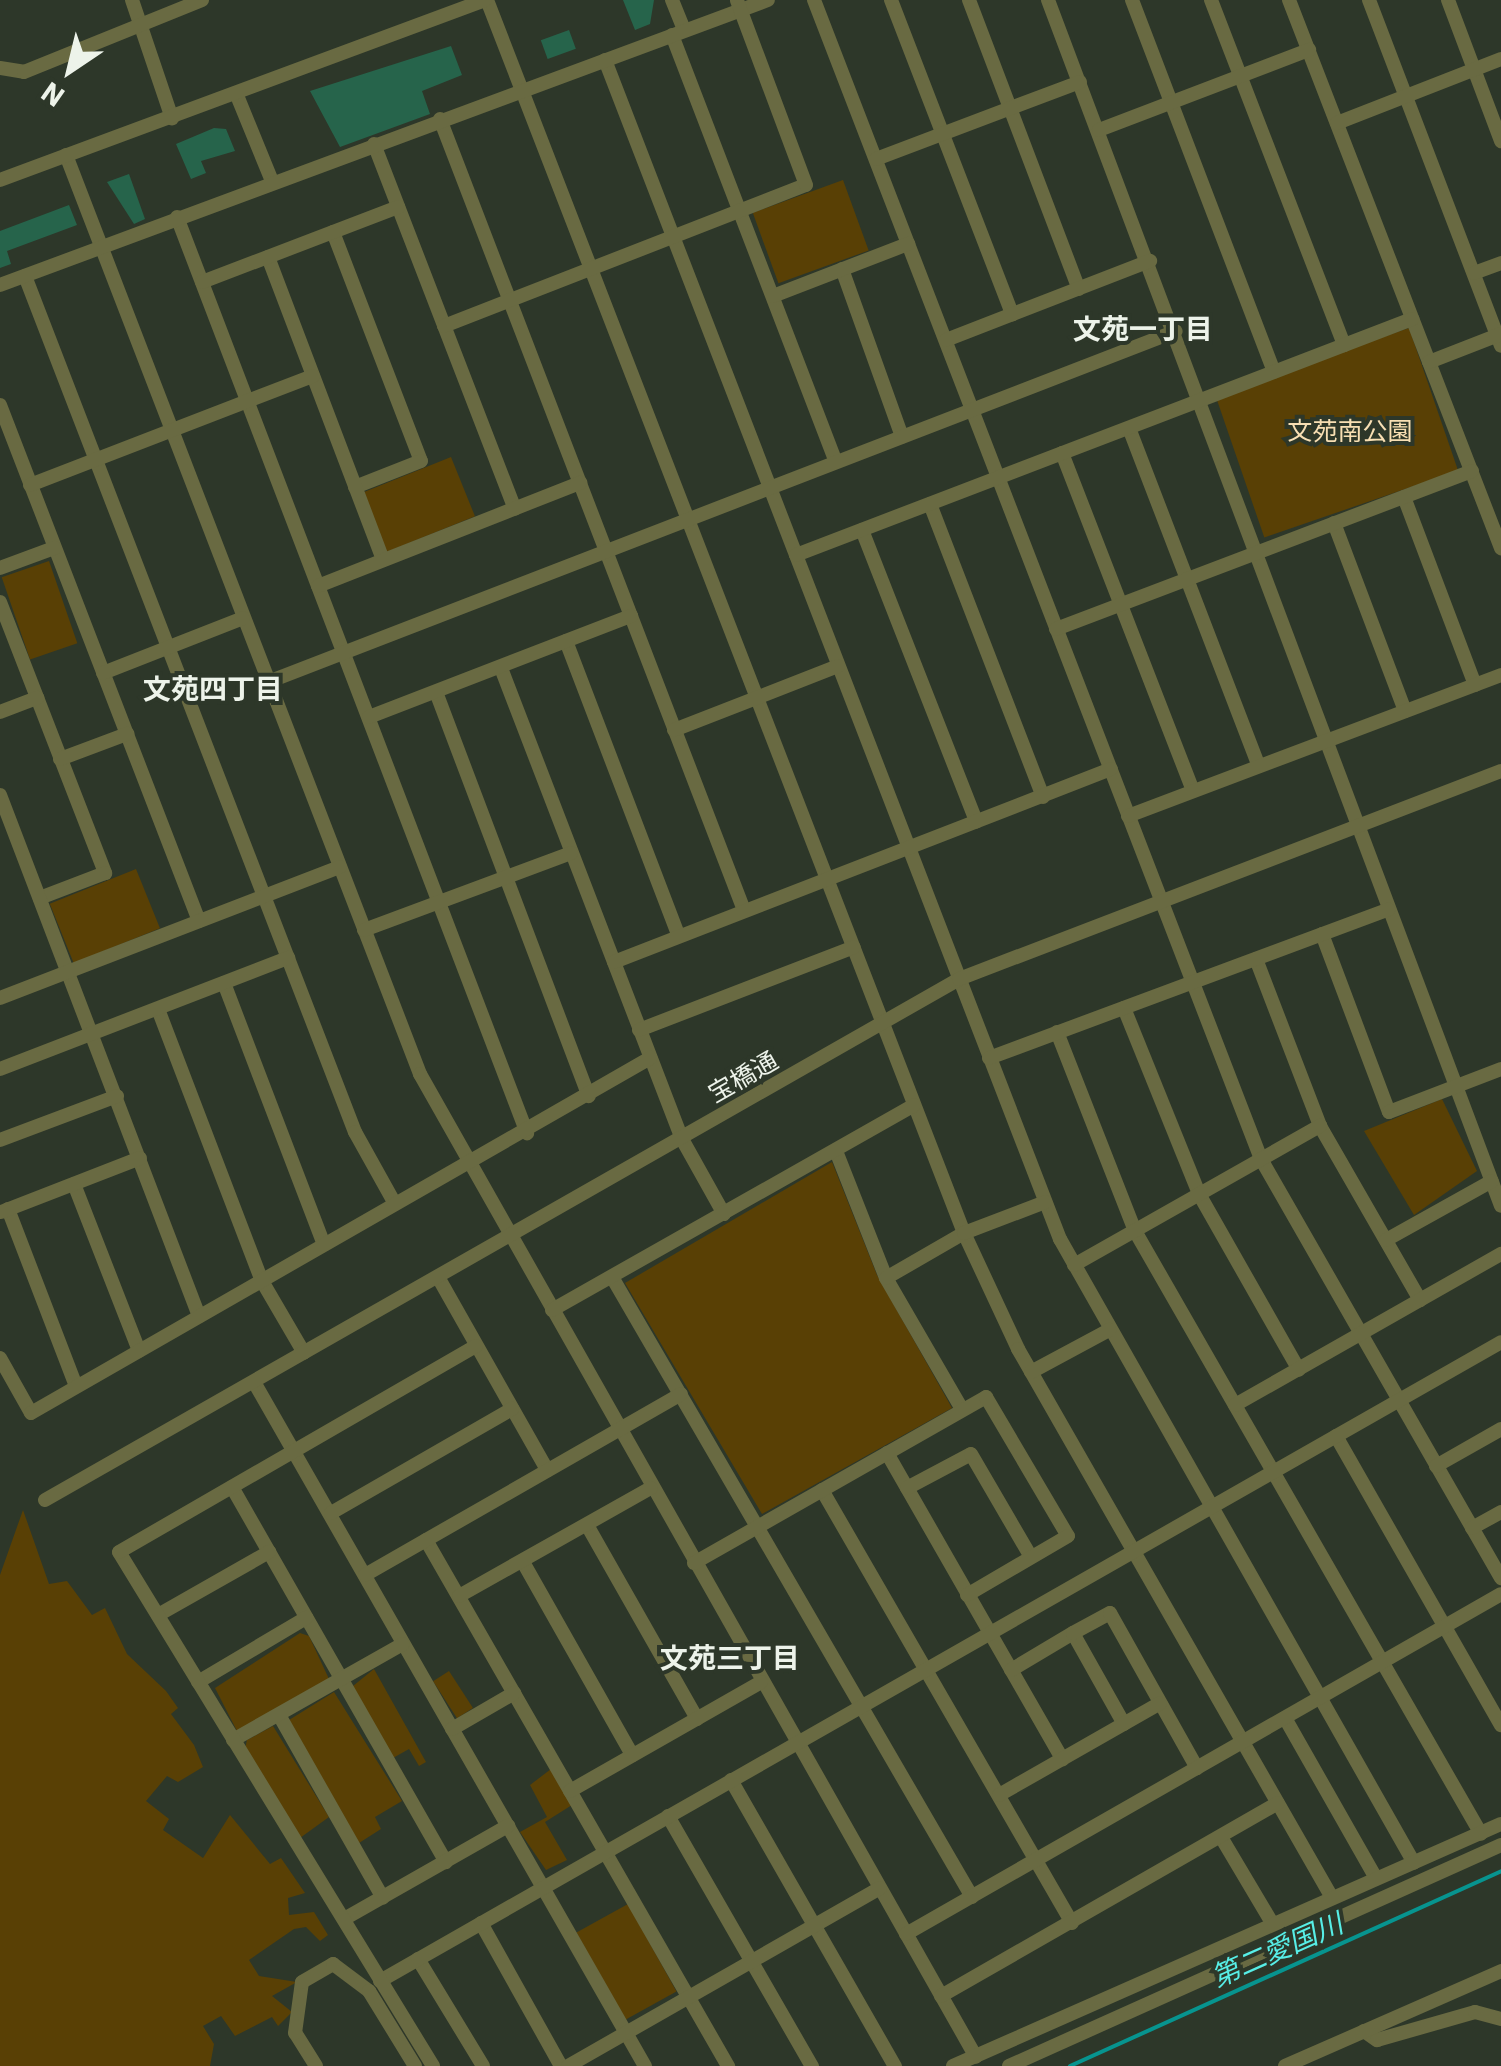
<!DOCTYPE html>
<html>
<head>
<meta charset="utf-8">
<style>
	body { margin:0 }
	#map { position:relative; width:1501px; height:2066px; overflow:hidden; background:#2d3729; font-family:"IBM Plex Sans","Noto Sans JP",sans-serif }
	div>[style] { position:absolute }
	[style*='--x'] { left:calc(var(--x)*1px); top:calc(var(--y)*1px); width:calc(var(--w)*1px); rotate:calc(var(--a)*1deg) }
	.green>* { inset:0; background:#594005; transform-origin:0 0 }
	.stream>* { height:4px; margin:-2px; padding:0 2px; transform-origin:2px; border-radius:2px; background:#07948f }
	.building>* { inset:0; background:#26644b; transform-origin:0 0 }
	.minor>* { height:14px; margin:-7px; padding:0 7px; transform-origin:7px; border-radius:7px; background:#696a42 }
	span { translate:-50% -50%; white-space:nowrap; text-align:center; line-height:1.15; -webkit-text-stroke:8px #2d3729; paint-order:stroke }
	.park-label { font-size:25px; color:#f8dfb3 }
	.street-label { font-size:25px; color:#edf3ea }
	.neighbourhood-label { font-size:28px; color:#edf3ea; font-weight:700 }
	.water-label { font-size:28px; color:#57eee7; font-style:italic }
	.north { position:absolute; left:20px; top:20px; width:100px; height:100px; -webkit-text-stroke:8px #2d3729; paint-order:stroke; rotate:215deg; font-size:28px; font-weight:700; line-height:40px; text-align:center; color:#edf3ea }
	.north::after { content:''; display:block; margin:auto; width:35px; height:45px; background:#edf3ea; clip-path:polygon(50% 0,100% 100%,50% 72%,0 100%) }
</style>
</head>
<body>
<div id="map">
	<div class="green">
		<i style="left:843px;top:180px;width:75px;height:96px;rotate:70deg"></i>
		<i style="left:1409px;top:328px;width:151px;height:205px;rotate:71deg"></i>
		<i style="left:451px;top:457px;width:64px;height:95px;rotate:68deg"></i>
		<i style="left:49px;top:561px;width:87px;height:50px;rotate:71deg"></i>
		<i style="left:136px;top:869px;width:64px;height:93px;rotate:68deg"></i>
		<i style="clip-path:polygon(1442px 1099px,1477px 1171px,1414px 1215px,1364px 1131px)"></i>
		<i style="clip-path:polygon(832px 1162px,877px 1275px,952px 1408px,762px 1514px,625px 1283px)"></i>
		<i style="clip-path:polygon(23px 1510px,49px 1584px,67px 1581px,92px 1615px,105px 1608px,127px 1654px,166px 1691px,178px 1708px,171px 1714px,194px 1745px,203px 1767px,178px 1782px,167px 1776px,146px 1801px,169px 1819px,163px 1830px,203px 1858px,230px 1815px,270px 1864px,281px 1858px,305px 1893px,288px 1898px,289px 1915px,314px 1912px,328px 1935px,320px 1941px,306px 1927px,294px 1929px,249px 1960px,259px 1976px,297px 1982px,272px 1996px,292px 2012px,278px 2026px,272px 2017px,235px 2036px,221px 2016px,203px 2026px,214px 2044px,210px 2066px,0 2066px,0 1575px)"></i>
		<i style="clip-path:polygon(300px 1633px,309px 1636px,329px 1679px,237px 1731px,215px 1688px)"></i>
		<i style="clip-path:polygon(374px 1669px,426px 1762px,419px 1766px,409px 1749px,393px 1758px,353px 1686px)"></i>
		<i style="left:449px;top:1671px;width:44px;height:19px;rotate:57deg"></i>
		<i style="clip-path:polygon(334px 1692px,402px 1801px,375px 1817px,381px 1829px,359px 1843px,289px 1720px)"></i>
		<i style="clip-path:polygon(273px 1726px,329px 1817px,300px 1838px,245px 1749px,247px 1740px)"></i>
		<i style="clip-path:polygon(551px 1769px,572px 1805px,545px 1822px,567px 1860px,546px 1870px,520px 1832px,547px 1817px,530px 1785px)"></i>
		<i style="left:628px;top:1904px;width:100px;height:59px;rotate:61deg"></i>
	</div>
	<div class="stream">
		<i style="--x:1070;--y:2066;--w:473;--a:-24.3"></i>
	</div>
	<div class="building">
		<i style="clip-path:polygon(623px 0,654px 0,650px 24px,635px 30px)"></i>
		<i style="left:569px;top:30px;width:20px;height:30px;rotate:70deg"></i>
		<i style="clip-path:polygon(451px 46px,462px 75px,422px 91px,430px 114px,340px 147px,310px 91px)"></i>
		<i style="clip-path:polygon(214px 128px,226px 129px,235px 151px,201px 161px,206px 173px,191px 179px,176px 144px)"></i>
		<i style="clip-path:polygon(129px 174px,145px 219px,134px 224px,107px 182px)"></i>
		<i style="clip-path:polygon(69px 205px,77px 225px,7px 251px,11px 264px,0 268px,0 231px)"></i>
	</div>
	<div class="minor">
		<i style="--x:132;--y:0;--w:125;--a:71.3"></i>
		<i style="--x:487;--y:0;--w:1322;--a:68.85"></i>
		<i style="--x:964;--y:1233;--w:128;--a:65"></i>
		<i style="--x:1018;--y:1349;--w:630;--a:60.22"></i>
		<i style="--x:672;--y:0;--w:32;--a:68"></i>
		<i style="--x:814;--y:0;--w:1242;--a:68.91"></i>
		<i style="--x:1261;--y:1159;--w:483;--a:60.2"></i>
		<i style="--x:891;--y:0;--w:337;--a:68.9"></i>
		<i style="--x:969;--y:0;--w:309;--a:69.2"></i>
		<i style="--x:1048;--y:0;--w:1288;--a:69.41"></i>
		<i style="--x:1132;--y:0;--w:398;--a:69.1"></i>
		<i style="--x:1211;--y:0;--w:370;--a:68.9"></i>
		<i style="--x:1289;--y:0;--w:588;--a:68.85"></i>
		<i style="--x:1369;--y:0;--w:370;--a:69.1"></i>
		<i style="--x:1448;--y:0;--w:151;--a:69.4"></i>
		<i style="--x:672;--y:35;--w:457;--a:69"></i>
		<i style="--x:605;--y:60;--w:1264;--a:68.9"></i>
		<i style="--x:1060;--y:1239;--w:717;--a:60.43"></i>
		<i style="--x:0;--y:68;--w:24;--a:9"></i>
		<i style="--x:24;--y:72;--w:192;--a:-22"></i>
		<i style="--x:236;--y:93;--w:95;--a:67.8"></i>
		<i style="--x:440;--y:119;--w:847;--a:68.98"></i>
		<i style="--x:1337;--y:123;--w:176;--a:-21.3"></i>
		<i style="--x:1099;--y:130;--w:225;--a:-20.9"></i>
		<i style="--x:374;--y:144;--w:391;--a:68.9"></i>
		<i style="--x:66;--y:155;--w:985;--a:68.93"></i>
		<i style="--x:420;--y:1074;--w:1129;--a:60.51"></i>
		<i style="--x:876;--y:159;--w:218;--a:-20.7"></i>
		<i style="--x:0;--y:180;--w:517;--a:-20.36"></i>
		<i style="--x:177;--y:217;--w:981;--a:69.09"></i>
		<i style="--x:333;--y:232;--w:245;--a:69"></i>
		<i style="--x:421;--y:461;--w:71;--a:158.5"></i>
		<i style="--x:268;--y:257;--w:324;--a:69.2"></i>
		<i style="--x:842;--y:269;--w:178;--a:70.3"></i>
		<i style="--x:1474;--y:273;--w:29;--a:-20"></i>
		<i style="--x:25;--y:276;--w:917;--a:68.92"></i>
		<i style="--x:355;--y:1132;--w:82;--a:60.9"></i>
		<i style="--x:202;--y:282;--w:210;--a:-20.9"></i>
		<i style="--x:0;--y:285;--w:819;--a:-20.36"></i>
		<i style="--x:773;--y:296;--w:145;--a:-21.1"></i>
		<i style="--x:444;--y:326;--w:388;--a:-21.3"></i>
		<i style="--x:806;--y:185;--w:197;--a:-110.5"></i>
		<i style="--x:946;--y:340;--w:219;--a:-21.2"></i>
		<i style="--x:1429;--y:362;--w:77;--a:-21.3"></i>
		<i style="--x:0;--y:405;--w:553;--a:68.91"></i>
		<i style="--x:1129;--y:428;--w:362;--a:69"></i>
		<i style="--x:1062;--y:453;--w:362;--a:68.8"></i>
		<i style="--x:30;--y:485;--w:303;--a:-21.1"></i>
		<i style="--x:1404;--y:497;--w:201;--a:69.3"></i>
		<i style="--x:930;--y:504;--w:314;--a:68.9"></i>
		<i style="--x:1334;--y:523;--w:201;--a:69.3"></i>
		<i style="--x:862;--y:530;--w:313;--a:68.6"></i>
		<i style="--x:796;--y:555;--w:660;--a:-20.96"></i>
		<i style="--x:0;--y:568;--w:58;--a:-20.3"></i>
		<i style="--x:318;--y:586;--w:282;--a:-21.5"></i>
		<i style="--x:0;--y:602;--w:291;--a:68.8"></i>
		<i style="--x:105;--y:873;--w:70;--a:159"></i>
		<i style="--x:1056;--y:629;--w:445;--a:-20.8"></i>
		<i style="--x:566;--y:641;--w:315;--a:69.1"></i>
		<i style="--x:501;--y:668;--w:505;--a:68.98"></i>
		<i style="--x:682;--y:1139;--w:86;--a:60.8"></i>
		<i style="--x:103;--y:673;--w:150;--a:-21.4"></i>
		<i style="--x:268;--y:682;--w:973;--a:-21.13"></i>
		<i style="--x:436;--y:692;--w:432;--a:69.3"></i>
		<i style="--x:0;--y:712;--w:40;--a:-21"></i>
		<i style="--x:369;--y:717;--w:281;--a:-21.1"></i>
		<i style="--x:674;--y:730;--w:176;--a:-21.3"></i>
		<i style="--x:60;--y:759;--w:72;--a:-20.5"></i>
		<i style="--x:0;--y:795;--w:558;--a:69.1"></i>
		<i style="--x:1128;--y:816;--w:399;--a:-20.7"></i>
		<i style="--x:364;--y:930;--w:221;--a:-20.4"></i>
		<i style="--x:1322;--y:934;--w:190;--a:69.4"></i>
		<i style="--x:1389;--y:1112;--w:120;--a:-21"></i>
		<i style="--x:1256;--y:959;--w:179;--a:69"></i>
		<i style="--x:1320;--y:1126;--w:201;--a:60.1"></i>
		<i style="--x:614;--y:962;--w:533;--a:-21.22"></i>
		<i style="--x:224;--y:983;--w:280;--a:69.1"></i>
		<i style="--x:0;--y:998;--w:364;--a:-21.1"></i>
		<i style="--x:1124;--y:1008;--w:201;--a:68"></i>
		<i style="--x:1199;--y:1194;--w:202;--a:60.4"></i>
		<i style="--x:158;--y:1009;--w:291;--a:69.1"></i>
		<i style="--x:262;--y:1281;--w:83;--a:59.7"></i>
		<i style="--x:639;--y:1030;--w:230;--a:-21.1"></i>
		<i style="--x:1057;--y:1032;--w:214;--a:68.6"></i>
		<i style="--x:1135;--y:1231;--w:695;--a:60.15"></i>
		<i style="--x:989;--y:1058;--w:426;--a:-20.4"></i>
		<i style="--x:0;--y:1069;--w:309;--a:-21.1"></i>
		<i style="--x:0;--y:1140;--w:125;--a:-20.6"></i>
		<i style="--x:836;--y:1151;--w:136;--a:68.5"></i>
		<i style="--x:886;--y:1278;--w:151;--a:59.9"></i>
		<i style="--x:74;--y:1184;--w:179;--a:68.7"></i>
		<i style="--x:8;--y:1209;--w:190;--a:69"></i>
		<i style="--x:1;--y:1212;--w:149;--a:-21.2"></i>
		<i style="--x:1386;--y:1240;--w:121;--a:-29.1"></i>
		<i style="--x:1074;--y:1265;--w:283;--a:-29.5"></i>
		<i style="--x:438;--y:1277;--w:222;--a:60.5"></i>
		<i style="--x:612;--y:1277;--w:717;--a:59.86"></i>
		<i style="--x:886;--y:1278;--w:90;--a:-30"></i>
		<i style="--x:964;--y:1233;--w:87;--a:-20.9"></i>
		<i style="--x:552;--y:1310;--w:416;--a:-29.5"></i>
		<i style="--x:0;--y:1358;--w:63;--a:60.6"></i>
		<i style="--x:31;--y:1413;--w:714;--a:-29.83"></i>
		<i style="--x:1031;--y:1372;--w:89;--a:-28.3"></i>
		<i style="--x:254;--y:1382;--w:788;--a:60.25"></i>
		<i style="--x:1235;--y:1405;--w:306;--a:-29.6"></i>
		<i style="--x:1336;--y:1436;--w:333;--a:60.3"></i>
		<i style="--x:887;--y:1453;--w:353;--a:60.2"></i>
		<i style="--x:1436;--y:1466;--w:75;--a:-29.6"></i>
		<i style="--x:232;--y:1487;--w:432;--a:60.3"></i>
		<i style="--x:907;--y:1488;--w:72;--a:-28"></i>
		<i style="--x:971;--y:1454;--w:119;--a:59.8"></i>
		<i style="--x:822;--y:1490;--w:500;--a:60"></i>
		<i style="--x:45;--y:1500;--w:1052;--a:-29.68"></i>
		<i style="--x:959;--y:979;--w:581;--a:-20.99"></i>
		<i style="--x:331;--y:1513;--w:209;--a:-29.9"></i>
		<i style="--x:587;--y:1525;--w:223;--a:60.4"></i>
		<i style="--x:1472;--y:1528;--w:33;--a:-29"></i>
		<i style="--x:426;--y:1540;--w:607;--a:60.14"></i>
		<i style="--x:523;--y:1562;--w:222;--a:60.5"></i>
		<i style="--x:694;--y:1563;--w:336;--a:-29.6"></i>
		<i style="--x:986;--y:1397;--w:161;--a:59.5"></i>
		<i style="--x:1068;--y:1536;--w:117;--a:149.7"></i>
		<i style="--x:365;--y:1575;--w:364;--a:-29.8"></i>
		<i style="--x:459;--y:1596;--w:220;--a:-29.4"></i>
		<i style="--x:158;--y:1615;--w:128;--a:-29.6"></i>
		<i style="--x:1011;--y:1670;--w:72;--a:-30.8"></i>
		<i style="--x:198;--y:1682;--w:126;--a:-30.7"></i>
		<i style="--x:279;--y:1715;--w:210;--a:60.4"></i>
		<i style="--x:1285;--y:1718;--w:184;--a:60.4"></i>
		<i style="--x:1124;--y:1724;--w:104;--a:-119.3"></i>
		<i style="--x:1073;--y:1633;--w:42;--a:-28.4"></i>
		<i style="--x:1110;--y:1613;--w:178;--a:60.7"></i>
		<i style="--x:452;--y:1729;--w:72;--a:-30.1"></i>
		<i style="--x:233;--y:1740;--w:195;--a:-29.5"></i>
		<i style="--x:731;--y:1780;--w:330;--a:60.2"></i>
		<i style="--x:570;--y:1791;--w:220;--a:-29.7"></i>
		<i style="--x:999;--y:1795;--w:185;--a:-29.7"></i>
		<i style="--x:668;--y:1816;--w:289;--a:60.1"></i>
		<i style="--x:1221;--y:1837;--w:100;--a:59.3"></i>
		<i style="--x:344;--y:1919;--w:189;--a:-29.6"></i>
		<i style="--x:481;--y:1923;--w:164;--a:60.8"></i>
		<i style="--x:906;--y:1934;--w:685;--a:-29.74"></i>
		<i style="--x:418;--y:1959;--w:125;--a:58.7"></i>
		<i style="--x:380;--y:1981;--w:1290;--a:-29.68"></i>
		<i style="--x:941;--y:1996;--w:388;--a:-29.8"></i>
		<i style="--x:1364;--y:2031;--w:16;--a:35"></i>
		<i style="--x:1377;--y:2040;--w:102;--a:-15.9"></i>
		<i style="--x:1475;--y:2012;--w:27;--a:15"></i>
		<i style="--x:316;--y:2066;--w:39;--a:-122"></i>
		<i style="--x:295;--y:2033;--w:51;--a:-82.2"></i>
		<i style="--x:302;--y:1982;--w:36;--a:-30"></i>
		<i style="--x:333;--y:1964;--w:45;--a:36.9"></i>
		<i style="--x:369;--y:1991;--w:88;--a:58.5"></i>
		<i style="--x:433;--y:2066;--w:602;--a:-121.42"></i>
		<i style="--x:119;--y:1552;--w:412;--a:-30"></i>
		<i style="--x:568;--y:2066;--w:359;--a:-29.7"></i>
		<i style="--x:953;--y:2066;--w:599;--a:-23.83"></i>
		<i style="--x:1009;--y:2066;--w:539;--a:-24.19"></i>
		<i style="--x:1285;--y:2066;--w:236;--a:-23.7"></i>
	</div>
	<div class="park-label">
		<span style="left:1350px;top:431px">文苑南公園</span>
	</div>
	<div class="street-label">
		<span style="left:743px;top:1077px;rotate:-30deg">宝橋通</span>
	</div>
	<div class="neighbourhood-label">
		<span style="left:1143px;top:329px">文苑一丁目</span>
		<span style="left:213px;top:689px">文苑四丁目</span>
		<span style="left:730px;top:1658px">文苑三丁目</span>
	</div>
	<div class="water-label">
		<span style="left:1277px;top:1950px;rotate:-24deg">第二愛国川</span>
	</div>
	<div class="north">N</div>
</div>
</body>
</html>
